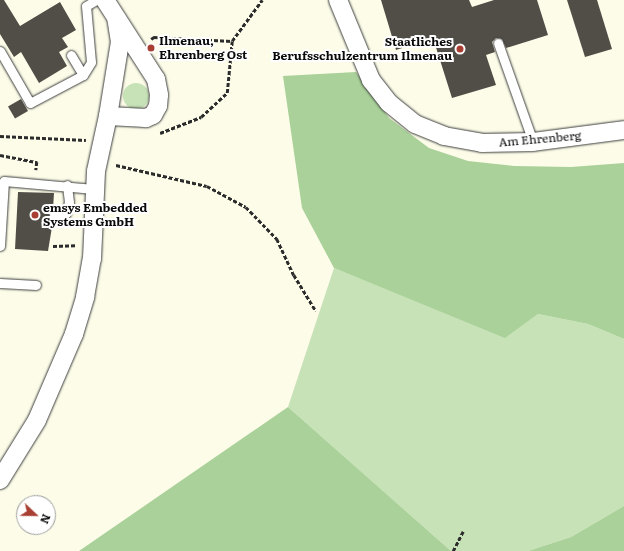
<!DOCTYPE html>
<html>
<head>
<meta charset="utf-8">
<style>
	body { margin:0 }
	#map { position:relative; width:624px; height:551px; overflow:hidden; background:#fcfce9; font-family:Literata,serif }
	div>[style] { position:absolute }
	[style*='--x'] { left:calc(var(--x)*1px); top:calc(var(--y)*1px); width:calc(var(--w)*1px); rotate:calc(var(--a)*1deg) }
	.green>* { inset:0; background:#c7e2b7 }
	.round { border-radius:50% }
	.forest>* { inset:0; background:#a9d199 }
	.building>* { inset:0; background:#514d47; transform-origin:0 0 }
	.path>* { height:2.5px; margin-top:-1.25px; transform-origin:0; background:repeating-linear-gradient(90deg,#2c2c2c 0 4px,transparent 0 6px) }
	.roads { filter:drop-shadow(0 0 1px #3d3d3d) drop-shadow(0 0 1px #3d3d3d) }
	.service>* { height:9px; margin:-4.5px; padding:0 4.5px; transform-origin:4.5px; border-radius:4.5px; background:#fff }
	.minor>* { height:18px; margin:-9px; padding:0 9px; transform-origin:9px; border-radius:9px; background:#fff }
	.dots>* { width:11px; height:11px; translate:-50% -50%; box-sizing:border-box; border:2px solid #fff; border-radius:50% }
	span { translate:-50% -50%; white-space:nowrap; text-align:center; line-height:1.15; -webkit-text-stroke:4px #fff; paint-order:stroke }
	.poi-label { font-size:12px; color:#0a0a0a; font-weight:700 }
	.left { translate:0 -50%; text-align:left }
	.right { translate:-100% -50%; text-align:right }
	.street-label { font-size:12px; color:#0a0a0a }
	.north { position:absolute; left:16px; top:495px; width:40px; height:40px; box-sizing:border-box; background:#fff; border:1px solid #9d9d9d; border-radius:50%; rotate:112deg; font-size:11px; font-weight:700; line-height:16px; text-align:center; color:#0a0a0a }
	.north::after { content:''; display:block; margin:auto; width:14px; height:18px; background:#a83f33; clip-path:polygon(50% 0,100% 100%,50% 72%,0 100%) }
</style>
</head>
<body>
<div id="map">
	<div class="green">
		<i class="round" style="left:123px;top:83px;width:26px;height:26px"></i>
		<i style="clip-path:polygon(334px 268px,505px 337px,538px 314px,588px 324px,624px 339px,624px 506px,571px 537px,528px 551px,451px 551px,288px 407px)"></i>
	</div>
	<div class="forest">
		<i style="clip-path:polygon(356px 72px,389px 118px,429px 148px,468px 161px,514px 166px,571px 167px,624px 163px,624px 339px,588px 324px,538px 314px,505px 338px,334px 268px,302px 208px,283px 76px)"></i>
		<i style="clip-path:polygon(288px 407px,451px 551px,79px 551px)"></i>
		<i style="clip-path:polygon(624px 506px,624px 551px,528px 551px,571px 537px)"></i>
	</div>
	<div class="building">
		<i style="clip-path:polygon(0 0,4px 0,20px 26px,60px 2px,76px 30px,62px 38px,68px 47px,59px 52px,67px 66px,39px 83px,21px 52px,14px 57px,0 34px)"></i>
		<i style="clip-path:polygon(381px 0,469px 0,472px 7px,494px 0,537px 0,548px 35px,506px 48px,502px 39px,496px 38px,492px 42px,495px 52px,486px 55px,496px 85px,452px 98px,433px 38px,396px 50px)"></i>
		<i style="clip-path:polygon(567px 0,597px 0,612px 49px,585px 57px)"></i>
		<i style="left:21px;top:99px;width:14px;height:15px;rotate:60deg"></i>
		<i style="clip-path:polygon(18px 192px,54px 193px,53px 209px,48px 213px,53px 221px,48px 251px,15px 249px)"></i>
	</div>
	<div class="path">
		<i style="--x:151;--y:39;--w:4;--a:-34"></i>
		<i style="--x:154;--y:37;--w:78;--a:2.9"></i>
		<i style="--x:160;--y:133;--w:44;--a:-21.3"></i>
		<i style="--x:201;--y:117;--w:35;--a:-43"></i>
		<i style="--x:227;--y:93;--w:52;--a:-84.5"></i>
		<i style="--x:232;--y:41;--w:51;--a:-53.8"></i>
		<i style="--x:0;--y:136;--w:86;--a:2.7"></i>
		<i style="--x:0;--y:155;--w:38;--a:11"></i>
		<i style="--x:37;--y:162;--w:8;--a:97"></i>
		<i style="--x:116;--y:165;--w:93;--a:13"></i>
		<i style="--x:207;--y:186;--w:44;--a:28.3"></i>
		<i style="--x:246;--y:207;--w:45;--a:45.9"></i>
		<i style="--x:277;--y:239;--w:40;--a:65"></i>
		<i style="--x:294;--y:275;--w:42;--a:58.6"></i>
		<i style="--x:53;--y:246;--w:23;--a:-2"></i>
		<i style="--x:453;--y:551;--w:22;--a:-63"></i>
	</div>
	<div class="roads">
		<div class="service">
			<i style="--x:498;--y:43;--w:105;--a:70.5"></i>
			<i style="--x:0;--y:51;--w:60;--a:60"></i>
			<i style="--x:30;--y:103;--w:60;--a:-27.8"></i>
			<i style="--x:83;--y:75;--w:15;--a:-58"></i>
			<i style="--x:91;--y:62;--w:56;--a:-95.1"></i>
			<i style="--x:86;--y:6;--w:12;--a:-31"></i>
			<i style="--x:71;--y:55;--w:23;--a:59"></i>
			<i style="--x:54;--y:215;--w:12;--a:-9"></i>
			<i style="--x:66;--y:213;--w:11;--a:-75"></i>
			<i style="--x:69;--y:202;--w:17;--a:-97"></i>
			<i style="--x:0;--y:246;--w:65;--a:-86.5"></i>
			<i style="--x:4;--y:181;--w:90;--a:5.1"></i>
			<i style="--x:0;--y:283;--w:36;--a:3"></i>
		</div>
		<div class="minor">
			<i style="--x:105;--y:0;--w:94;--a:57.2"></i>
			<i style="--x:156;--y:79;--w:16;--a:79"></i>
			<i style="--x:159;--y:95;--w:11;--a:95"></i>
			<i style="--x:158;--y:106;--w:10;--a:119"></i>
			<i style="--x:153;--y:115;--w:8;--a:157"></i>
			<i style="--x:146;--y:118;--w:38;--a:-177"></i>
			<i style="--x:338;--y:0;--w:87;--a:67.6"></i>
			<i style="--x:371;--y:80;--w:29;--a:52"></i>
			<i style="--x:389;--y:103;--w:33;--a:39"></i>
			<i style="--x:415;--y:124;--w:31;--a:22"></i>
			<i style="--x:444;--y:136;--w:39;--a:10"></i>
			<i style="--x:482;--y:143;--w:51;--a:-1.1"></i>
			<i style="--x:533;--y:142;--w:92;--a:-7.5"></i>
			<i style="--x:0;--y:480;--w:70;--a:-58.3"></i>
			<i style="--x:37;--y:420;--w:94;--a:-66.7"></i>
			<i style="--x:74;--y:334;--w:39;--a:-73"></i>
			<i style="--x:85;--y:297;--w:39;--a:-80"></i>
			<i style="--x:92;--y:259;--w:88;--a:-87.4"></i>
			<i style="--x:96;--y:171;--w:56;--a:-77.7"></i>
			<i style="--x:108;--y:116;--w:75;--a:-80.8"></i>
			<i style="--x:120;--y:42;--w:24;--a:-99"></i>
		</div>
	</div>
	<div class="dots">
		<i style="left:151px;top:48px;background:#a83f33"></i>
		<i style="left:460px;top:49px;background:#a83f33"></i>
		<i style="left:35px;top:215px;background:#a83f33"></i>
	</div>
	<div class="poi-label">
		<span class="left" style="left:159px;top:48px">Ilmenau,<br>Ehrenberg Ost</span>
		<span class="right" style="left:452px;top:49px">Staatliches<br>Berufsschulzentrum Ilmenau</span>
		<span class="left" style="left:43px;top:215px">emsys Embedded<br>Systems GmbH</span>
	</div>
	<div class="street-label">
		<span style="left:540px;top:139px;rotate:-5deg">Am Ehrenberg</span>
	</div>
	<div class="north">N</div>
</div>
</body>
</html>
